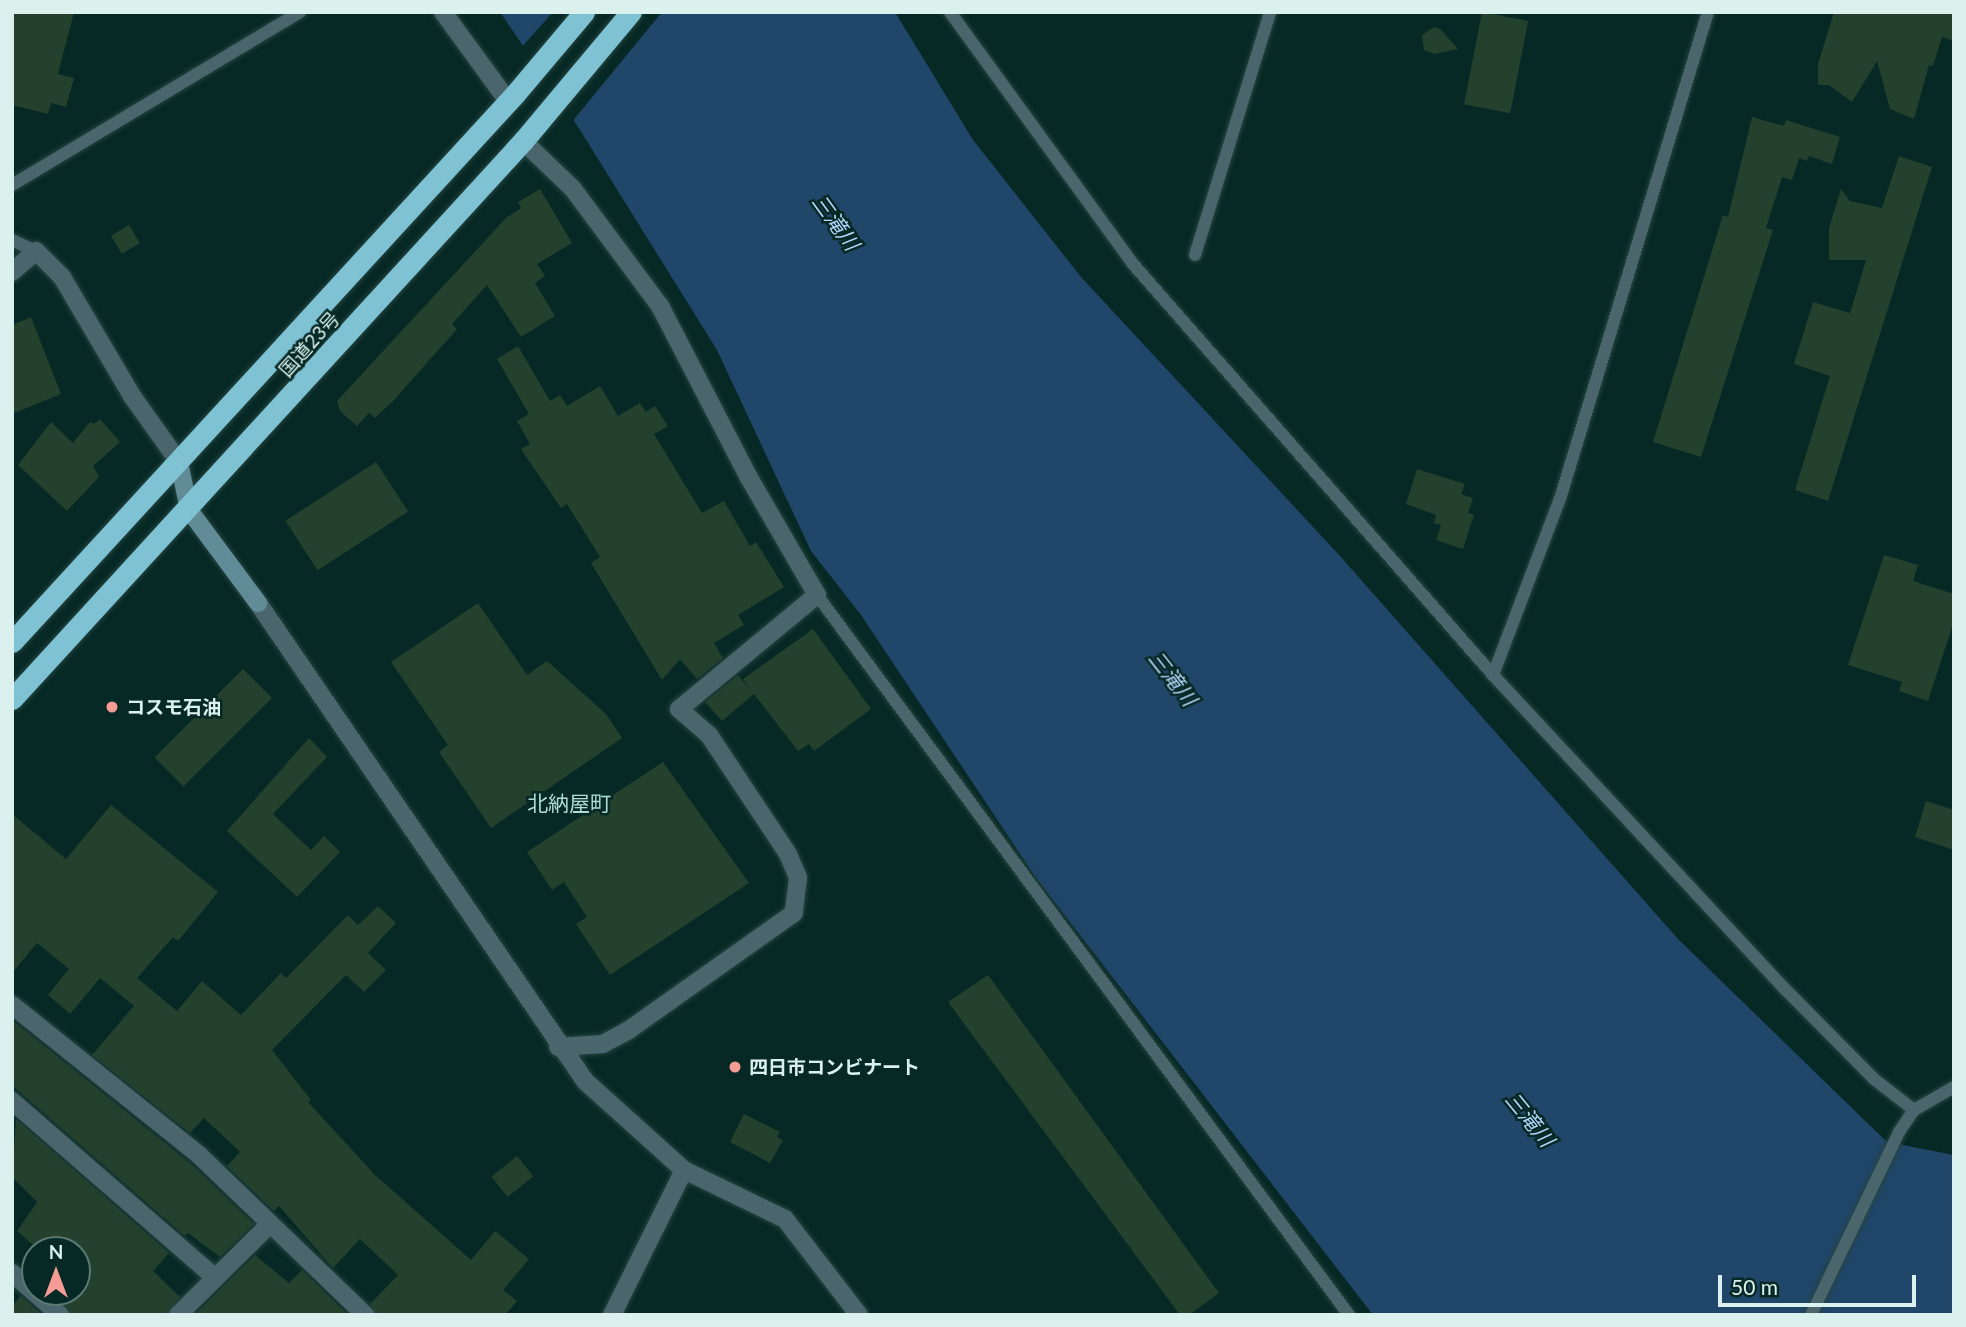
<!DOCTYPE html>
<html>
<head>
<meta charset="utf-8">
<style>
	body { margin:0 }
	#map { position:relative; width:1966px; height:1327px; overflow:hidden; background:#072925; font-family:Lato,"Noto Sans JP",sans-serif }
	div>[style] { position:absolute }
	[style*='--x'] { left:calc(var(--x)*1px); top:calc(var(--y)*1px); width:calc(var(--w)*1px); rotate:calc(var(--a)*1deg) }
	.water>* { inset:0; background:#204669 }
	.pier>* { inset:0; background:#072925 }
	.building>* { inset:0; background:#24412d; transform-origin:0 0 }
	.roads { filter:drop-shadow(0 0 2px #254541) drop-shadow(0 0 2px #254541) }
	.lane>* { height:12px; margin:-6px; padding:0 6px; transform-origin:6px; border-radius:6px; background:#4b656d }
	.street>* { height:18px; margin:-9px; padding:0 9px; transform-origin:9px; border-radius:9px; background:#4b656d }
	.secondary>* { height:18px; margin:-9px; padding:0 9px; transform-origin:9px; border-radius:9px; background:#608b97 }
	.highway>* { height:21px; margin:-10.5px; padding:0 10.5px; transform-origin:10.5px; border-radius:10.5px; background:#7ec2d4 }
	.dots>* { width:19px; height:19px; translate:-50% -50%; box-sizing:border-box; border:4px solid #072925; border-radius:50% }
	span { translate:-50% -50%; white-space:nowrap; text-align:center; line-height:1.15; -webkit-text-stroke:5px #072925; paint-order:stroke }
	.street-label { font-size:19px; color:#daf1ee }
	.poi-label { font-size:19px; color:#daf1ee; font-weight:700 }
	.left { translate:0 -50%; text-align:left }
	.water-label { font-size:21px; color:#b1d4f8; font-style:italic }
	.neighbourhood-label { font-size:21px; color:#aedcd5 }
	.frame { position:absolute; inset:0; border:14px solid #daf1ee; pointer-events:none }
	.north { position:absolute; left:21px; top:1236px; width:70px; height:70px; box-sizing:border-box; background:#072925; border:2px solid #5b7975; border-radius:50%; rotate:0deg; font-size:19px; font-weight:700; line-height:28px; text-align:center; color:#daf1ee }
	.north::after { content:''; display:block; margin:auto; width:24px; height:32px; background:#f59c95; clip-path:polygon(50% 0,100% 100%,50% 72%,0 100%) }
	.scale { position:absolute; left:1718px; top:1275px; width:198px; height:32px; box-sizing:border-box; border:4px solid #daf1ee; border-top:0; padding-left:9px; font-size:21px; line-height:24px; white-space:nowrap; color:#daf1ee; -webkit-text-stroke:5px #072925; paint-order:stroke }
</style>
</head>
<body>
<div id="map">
	<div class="water">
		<i style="clip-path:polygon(500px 12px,895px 12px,973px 140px,1081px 277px,1340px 556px,1678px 939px,1887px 1142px,1954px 1155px,1954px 1315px,1373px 1315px,1036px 878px,861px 615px,811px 551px,717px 350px,580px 130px)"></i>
	</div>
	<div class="pier">
		<i style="clip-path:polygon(553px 12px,662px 12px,571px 123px,521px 48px)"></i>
	</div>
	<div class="building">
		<i style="clip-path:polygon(12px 12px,74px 12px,58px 74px,74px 78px,66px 107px,51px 103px,48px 114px,12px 105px)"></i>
		<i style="left:1482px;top:12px;width:47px;height:94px;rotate:11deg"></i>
		<i style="clip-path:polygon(1834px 12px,1954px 12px,1954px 41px,1942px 37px,1933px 66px,1929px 65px,1914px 119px,1890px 109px,1877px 61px,1852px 102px,1829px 85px,1818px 85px,1818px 64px)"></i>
		<i style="clip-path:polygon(1434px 27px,1440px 29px,1458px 49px,1434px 54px,1424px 50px,1422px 35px)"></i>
		<i style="clip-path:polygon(1752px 117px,1784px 126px,1786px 120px,1840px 137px,1832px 164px,1809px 156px,1807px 161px,1799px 158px,1792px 180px,1782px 177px,1766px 228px,1773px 230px,1701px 457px,1653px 442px,1723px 215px,1728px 217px)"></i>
		<i style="clip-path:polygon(1899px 156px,1932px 167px,1828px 501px,1795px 490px,1830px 376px,1794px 364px,1813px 302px,1850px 313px,1866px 260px,1829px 260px,1829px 228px,1841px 189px,1850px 201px,1882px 208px)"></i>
		<i style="clip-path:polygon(540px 189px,572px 243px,537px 264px,545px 276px,535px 283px,555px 316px,521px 337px,487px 285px,452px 324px,457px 329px,394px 400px,375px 418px,369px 413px,357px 426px,340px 411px,337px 401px,506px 218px,521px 208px,518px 202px)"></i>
		<i style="left:129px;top:225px;width:21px;height:21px;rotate:59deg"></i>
		<i style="clip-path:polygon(31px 317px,61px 394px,12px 414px,12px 325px)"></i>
		<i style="clip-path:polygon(518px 346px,550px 401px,560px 395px,567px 406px,600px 386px,618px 416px,640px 403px,646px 412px,655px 406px,668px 426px,654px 434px,702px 513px,724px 501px,750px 546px,756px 542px,784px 587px,738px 615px,744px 625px,714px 643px,723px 658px,697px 679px,680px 659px,662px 680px,591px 563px,600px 557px,567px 504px,561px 508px,521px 449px,530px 444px,517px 421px,529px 414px,497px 359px)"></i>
		<i style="clip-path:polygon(100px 419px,120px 442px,93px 466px,99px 477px,67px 511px,18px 465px,51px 422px,73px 443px,90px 422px,94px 424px)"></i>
		<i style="left:376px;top:462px;width:59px;height:108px;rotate:57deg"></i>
		<i style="clip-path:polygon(1417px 469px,1465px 484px,1461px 494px,1473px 498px,1468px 513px,1474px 515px,1463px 549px,1436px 540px,1441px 525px,1434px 523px,1436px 515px,1406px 504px)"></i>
		<i style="clip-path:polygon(1884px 555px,1918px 565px,1913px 581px,1954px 594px,1954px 621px,1928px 701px,1899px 691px,1902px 682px,1848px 665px)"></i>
		<i style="clip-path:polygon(478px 603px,527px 675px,547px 661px,606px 714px,622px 738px,491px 828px,439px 752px,448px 745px,391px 662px)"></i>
		<i style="clip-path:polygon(813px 629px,871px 709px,814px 751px,809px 744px,798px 751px,754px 694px,722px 721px,705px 702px,738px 675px,752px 692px,743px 679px)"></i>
		<i style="left:243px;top:669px;width:41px;height:125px;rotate:45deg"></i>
		<i style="clip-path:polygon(309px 738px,327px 757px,273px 814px,311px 850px,324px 836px,340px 852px,297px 897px,227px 831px)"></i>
		<i style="clip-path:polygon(663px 762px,749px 883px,610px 975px,576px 924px,587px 917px,564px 882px,552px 890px,527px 852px)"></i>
		<i style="clip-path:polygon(1926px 801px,1954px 810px,1954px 850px,1915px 837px)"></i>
		<i style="clip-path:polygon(111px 805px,218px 892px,178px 941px,173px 937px,137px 978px,177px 1011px,202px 981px,241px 1015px,281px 973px,286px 978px,348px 915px,358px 925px,378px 906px,396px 923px,368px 953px,386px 970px,364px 992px,346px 975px,272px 1050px,311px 1100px,308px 1102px,375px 1175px,471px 1260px,495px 1231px,529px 1259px,503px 1290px,517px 1301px,505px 1315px,376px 1315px,370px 1304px,398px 1275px,360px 1239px,333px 1268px,279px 1206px,274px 1211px,227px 1166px,240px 1152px,204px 1118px,190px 1133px,92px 1055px,134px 1006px,100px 978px,70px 1014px,48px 995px,69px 969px,37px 943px,12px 973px,12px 814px,66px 859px)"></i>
		<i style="clip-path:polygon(988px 975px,1219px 1293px,1189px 1315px,1180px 1315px,948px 1002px)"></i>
		<i style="clip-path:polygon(12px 1020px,191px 1164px,254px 1224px,220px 1257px,188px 1233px,185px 1236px,12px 1085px)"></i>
		<i style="clip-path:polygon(744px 1114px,780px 1132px,777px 1137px,783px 1140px,770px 1163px,730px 1142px)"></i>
		<i style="clip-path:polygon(16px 1119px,169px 1253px,153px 1271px,180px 1297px,167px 1315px,71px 1315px,51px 1292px,77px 1292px,77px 1250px,39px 1250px,17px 1231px,37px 1202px,12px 1177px)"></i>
		<i style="left:517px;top:1156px;width:26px;height:33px;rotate:51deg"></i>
		<i style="clip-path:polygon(255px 1255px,289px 1283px,302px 1270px,348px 1315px,194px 1315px)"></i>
		<i style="clip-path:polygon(21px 1296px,42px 1315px,12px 1315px,12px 1306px)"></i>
	</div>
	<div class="roads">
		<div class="lane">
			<i style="--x:950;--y:12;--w:311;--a:54"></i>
			<i style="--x:1133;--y:264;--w:546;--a:48.78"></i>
			<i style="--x:1493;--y:675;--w:429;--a:47.1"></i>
			<i style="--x:1785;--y:989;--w:127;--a:45.3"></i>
			<i style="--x:1874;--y:1079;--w:51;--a:37.8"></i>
			<i style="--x:12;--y:185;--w:336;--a:-31"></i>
			<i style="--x:12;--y:240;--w:26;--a:25"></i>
			<i style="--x:1195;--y:255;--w:254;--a:-72.8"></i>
			<i style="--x:817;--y:595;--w:895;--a:53.54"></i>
			<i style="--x:1493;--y:675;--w:188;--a:-69.2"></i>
			<i style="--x:1560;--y:499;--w:509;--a:-73.1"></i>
			<i style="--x:1811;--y:1315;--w:203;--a:-64.3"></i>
			<i style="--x:1899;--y:1132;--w:27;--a:-56"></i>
			<i style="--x:1914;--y:1110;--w:46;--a:-29.9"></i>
		</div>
		<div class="street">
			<i style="--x:443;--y:12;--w:110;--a:53.9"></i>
			<i style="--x:523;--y:141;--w:69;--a:43.8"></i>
			<i style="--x:573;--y:189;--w:146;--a:53.4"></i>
			<i style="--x:660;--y:306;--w:191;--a:62.6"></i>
			<i style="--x:748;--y:476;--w:138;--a:59.9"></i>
			<i style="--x:817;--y:595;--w:179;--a:140.4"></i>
			<i style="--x:679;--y:709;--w:40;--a:41"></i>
			<i style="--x:709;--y:735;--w:143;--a:56.4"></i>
			<i style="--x:788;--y:854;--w:26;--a:67"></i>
			<i style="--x:798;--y:878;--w:35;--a:97"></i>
			<i style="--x:794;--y:913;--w:202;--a:144.7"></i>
			<i style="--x:629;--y:1030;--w:30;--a:152"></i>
			<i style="--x:603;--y:1044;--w:45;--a:176.2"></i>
			<i style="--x:12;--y:272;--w:32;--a:-41"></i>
			<i style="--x:36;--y:251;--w:37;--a:45"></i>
			<i style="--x:62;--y:277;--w:138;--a:59.5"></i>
			<i style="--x:132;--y:396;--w:81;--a:54.5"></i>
			<i style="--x:258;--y:603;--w:579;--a:55.62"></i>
			<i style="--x:585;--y:1081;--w:133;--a:42"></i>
			<i style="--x:684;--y:1170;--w:112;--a:25.9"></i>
			<i style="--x:785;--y:1219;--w:121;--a:52.4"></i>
			<i style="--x:12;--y:1005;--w:240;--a:38.7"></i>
			<i style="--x:199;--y:1155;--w:231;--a:43.9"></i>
			<i style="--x:12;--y:1101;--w:267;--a:41"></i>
			<i style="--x:12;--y:1273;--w:64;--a:41.2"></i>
			<i style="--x:178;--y:1315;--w:129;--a:-44.7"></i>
			<i style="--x:612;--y:1315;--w:162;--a:-63.6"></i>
		</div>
		<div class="secondary">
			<i style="--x:179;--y:462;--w:49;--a:78.2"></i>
			<i style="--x:189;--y:510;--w:116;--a:53.4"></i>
		</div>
		<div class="highway">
			<i style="--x:12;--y:642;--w:744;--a:-47.45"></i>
			<i style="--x:515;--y:94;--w:107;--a:-49.9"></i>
			<i style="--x:12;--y:699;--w:757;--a:-47.52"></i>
			<i style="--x:523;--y:141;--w:168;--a:-50.1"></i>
		</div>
	</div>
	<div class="dots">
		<i style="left:112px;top:707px;background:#f59c95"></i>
		<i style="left:735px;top:1067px;background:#f59c95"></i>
	</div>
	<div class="street-label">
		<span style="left:309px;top:344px;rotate:-48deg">国道23号</span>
	</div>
	<div class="poi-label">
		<span class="left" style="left:126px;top:707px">コスモ石油</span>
		<span class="left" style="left:749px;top:1067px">四日市コンビナート</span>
	</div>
	<div class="water-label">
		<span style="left:836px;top:222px;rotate:54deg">三滝川</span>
		<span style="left:1173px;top:678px;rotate:52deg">三滝川</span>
		<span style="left:1530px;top:1119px;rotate:51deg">三滝川</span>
	</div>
	<div class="neighbourhood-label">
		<span style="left:569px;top:803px">北納屋町</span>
	</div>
	<div class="frame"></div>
	<div class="north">N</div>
	<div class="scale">50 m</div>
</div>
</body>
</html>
